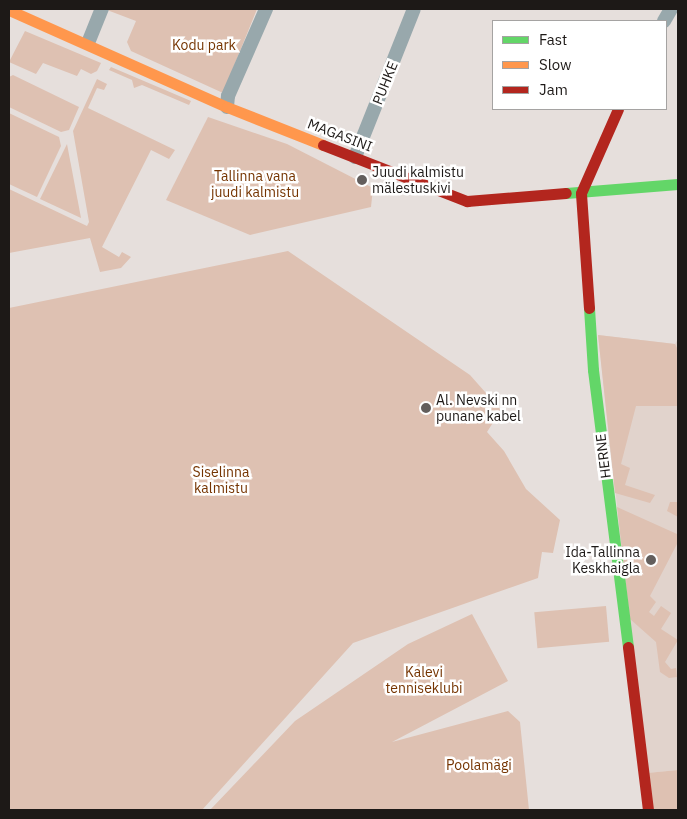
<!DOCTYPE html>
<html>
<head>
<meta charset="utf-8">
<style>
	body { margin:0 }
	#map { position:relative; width:687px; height:819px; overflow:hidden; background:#e6dfdc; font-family:"IBM Plex Sans",sans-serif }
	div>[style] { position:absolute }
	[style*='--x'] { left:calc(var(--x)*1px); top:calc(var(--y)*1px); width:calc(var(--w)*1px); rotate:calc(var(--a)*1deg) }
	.built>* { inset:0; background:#e1d3cc }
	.green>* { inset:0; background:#dec1b2; transform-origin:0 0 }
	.street>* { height:14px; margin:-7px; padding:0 7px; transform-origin:7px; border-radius:7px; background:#98a8ac }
	.fast>* { height:11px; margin:-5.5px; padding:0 5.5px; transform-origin:5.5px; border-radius:5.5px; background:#63d668 }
	.slow>* { height:11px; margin:-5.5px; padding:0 5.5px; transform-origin:5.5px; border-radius:5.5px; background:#ff974d }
	.jam>* { height:11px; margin:-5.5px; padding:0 5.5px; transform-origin:5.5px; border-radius:5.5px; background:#b3261e }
	.dots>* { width:14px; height:14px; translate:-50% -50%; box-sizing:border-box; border:2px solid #fff; border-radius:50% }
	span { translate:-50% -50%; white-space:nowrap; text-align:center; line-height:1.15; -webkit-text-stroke:5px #fff; paint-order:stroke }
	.park-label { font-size:14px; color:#753401 }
	.street-label { font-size:14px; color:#1d1917 }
	.poi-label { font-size:14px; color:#1d1917 }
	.left { translate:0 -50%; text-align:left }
	.right { translate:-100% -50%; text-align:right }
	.frame { position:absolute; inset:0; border:10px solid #1d1917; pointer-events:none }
	.legend { position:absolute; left:492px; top:20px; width:175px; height:90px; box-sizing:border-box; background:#fff; border:1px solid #a5a3a2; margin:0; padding:6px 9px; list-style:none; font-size:15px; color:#1d1917 }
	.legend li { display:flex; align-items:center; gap:10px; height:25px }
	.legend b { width:25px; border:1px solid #a5a3a2 }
</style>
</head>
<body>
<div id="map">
	<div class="built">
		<i style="clip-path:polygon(598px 335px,675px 344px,678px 339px,678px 770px,647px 773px)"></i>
	</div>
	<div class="green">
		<i style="clip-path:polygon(257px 9px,223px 93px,131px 51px,127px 42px,136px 21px,107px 10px)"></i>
		<i style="clip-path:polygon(25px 31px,101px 63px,97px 71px,91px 74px,81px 69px,77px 76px,43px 63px,36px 74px,9px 62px)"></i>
		<i style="clip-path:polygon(111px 67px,191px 101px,189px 105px,142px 85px,134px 88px,132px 80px,109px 70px)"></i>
		<i style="clip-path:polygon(13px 75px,79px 107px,69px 130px,61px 132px,9px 107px,9px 77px)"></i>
		<i style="clip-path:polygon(97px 79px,107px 84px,104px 90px,97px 88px,88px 108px,175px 150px,169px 159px,151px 150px,102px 247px,119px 257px,122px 252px,131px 257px,121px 268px,100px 272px,90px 238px,9px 253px,9px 189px,87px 226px,89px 222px,73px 131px)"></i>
		<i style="clip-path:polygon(9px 113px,59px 137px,61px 146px,37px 197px,9px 184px)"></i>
		<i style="clip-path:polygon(208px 117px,287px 144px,373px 188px,371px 207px,250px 235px,166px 200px)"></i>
		<i style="clip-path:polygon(67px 144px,81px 218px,40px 199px)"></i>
		<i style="clip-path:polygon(288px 251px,470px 375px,501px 410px,487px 432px,504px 451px,526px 489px,560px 520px,553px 553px,542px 552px,538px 578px,353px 643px,202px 810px,9px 810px,9px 308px)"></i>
		<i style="clip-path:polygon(598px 335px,675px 344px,677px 348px,678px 406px,636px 406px,621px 464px,630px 468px,625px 485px,655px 495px,650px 503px,615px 493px)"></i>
		<i style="clip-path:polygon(670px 502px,678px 502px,678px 517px,667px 511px)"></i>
		<i style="clip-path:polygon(617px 507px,677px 534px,677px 544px,650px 596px,656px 602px,649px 612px,654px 616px,661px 606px,671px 613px,661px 629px,678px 640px,665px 662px,671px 669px,676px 668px,677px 677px,669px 678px,660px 672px,656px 642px,630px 619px)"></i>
		<i style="left:606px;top:606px;width:36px;height:72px;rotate:85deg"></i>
		<i style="clip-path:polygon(472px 614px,508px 681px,392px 742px,508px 711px,520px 722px,529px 810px,210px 810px,295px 721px,408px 644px)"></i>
		<i style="clip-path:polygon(678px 770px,678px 810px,652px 810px,647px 773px)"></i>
	</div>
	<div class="street">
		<i style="--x:664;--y:21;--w:14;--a:-60"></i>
		<i style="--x:88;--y:43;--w:37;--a:-68"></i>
		<i style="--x:227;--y:107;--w:11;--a:-85"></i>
		<i style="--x:228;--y:96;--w:95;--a:-66.4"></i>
		<i style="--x:355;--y:157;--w:159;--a:-68.3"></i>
	</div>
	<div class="fast">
		<i style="--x:566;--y:193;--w:112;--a:-4.6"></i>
		<i style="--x:589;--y:308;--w:62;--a:86.3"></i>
		<i style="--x:593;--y:370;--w:279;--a:82.8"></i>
	</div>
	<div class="slow">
		<i style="--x:9;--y:10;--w:239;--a:24"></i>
		<i style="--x:227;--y:107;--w:103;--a:21.6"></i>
	</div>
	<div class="jam">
		<i style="--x:323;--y:145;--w:155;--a:21.3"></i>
		<i style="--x:467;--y:201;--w:99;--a:-4.6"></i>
		<i style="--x:589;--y:308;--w:115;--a:-94"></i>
		<i style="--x:581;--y:193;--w:92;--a:-66.2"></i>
		<i style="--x:628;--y:647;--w:164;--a:83"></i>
	</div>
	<div class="dots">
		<i style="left:362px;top:180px;background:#635e5c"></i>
		<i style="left:426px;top:408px;background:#635e5c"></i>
		<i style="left:651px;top:560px;background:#635e5c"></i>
	</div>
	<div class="park-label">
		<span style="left:204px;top:45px">Kodu park</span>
		<span style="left:255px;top:184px">Tallinna vana<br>juudi kalmistu</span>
		<span style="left:221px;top:480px">Siselinna<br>kalmistu</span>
		<span style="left:424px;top:680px">Kalevi<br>tenniseklubi</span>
		<span style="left:479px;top:765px">Poolamägi</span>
	</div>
	<div class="street-label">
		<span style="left:385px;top:83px;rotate:-68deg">PUHKE</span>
		<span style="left:340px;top:135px;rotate:21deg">MAGASINI</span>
		<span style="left:603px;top:456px;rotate:-97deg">HERNE</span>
	</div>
	<div class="poi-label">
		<span class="left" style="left:372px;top:180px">Juudi kalmistu<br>mälestuskivi</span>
		<span class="left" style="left:436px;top:408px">Al. Nevski nn<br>punane kabel</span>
		<span class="right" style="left:640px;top:560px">Ida-Tallinna<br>Keskhaigla</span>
	</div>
	<div class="frame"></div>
	<ul class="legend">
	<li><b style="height:6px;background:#63d668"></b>Fast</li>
	<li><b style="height:6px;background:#ff974d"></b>Slow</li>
	<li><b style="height:6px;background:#b3261e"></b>Jam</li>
	</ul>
</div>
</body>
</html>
